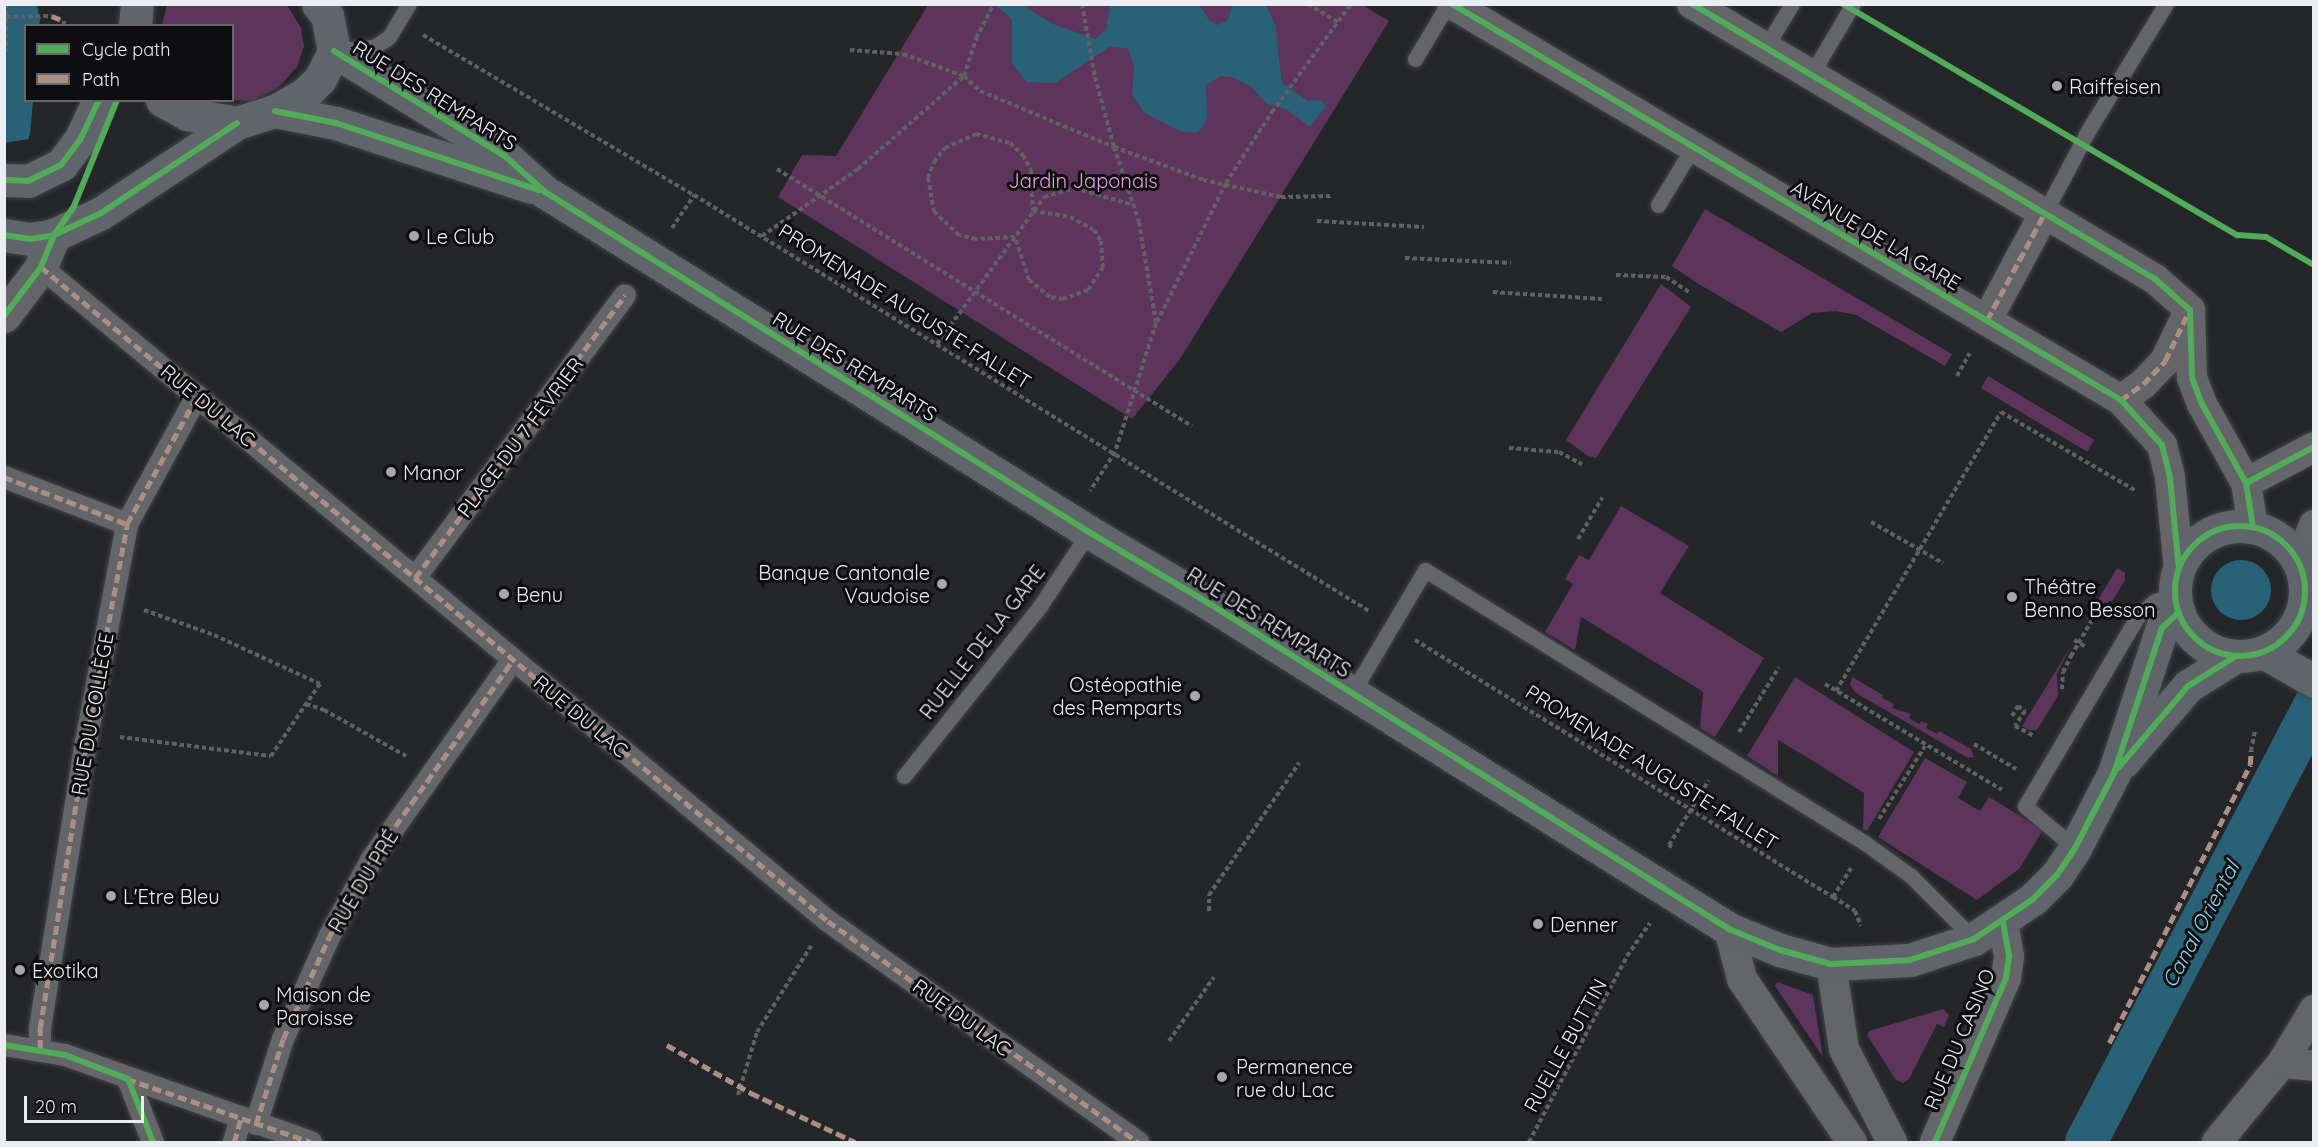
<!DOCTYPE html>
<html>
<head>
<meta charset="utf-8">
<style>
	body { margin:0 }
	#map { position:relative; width:2318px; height:1147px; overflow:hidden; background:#25262a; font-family:Quicksand,sans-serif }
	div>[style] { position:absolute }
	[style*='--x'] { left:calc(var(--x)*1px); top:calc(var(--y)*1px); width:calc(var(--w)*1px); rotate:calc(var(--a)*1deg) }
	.green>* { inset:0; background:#5d345b; transform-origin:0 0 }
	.water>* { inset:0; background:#296177 }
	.round { border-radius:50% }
	.pier>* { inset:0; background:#25262a }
	.canal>* { height:42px; margin:-21px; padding:0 21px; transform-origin:21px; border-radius:21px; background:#296177 }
	.path>* { height:4px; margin-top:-2px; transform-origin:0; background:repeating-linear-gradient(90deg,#606163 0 4.5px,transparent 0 7.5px) }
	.roads { filter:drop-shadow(0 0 2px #434448) drop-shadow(0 0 2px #434448) }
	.service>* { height:15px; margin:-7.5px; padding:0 7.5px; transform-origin:7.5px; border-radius:7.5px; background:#646568 }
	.pedestrian>* { height:22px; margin:-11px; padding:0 11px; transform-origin:11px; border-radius:11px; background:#646568 }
	.minor>* { height:30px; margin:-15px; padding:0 15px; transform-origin:15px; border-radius:15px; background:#646568 }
	.tertiary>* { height:33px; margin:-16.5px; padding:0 16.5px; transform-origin:16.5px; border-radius:16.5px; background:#646568 }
	.primary>* { height:33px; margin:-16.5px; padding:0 16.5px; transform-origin:16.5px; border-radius:16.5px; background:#60656b }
	.primary>.ring { margin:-16.5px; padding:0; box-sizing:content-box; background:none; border:33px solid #60656b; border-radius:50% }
	.quiet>* { height:4.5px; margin-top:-2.25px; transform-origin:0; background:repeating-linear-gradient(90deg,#ac8f84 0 9px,transparent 0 13.5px) }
	.cycleway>* { height:6px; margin:-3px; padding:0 3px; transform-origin:3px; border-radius:3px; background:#51ab58 }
	.cycleway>.ring { margin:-3px; padding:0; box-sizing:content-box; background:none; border:6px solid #51ab58; border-radius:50% }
	.dots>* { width:16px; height:16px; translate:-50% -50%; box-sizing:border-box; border:3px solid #0e0e11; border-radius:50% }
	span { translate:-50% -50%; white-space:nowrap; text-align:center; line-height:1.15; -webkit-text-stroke:6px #0e0e11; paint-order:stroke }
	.poi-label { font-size:20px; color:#ecedf2 }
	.left { translate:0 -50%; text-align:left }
	.right { translate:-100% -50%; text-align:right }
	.street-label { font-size:20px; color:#ecedf2 }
	.park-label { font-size:20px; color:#f398ee }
	.water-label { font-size:21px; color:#83d2f5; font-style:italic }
	.frame { position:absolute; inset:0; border:6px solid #ecedf2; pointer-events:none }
	.legend { position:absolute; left:24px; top:24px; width:210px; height:78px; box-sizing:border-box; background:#0e0e11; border:2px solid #67676b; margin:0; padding:8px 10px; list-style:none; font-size:18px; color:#ecedf2 }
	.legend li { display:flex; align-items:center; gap:12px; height:30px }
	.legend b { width:30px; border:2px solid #67676b }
	.scale { position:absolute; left:24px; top:1096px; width:120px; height:27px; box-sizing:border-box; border:3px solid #ecedf2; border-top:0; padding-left:8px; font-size:18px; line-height:21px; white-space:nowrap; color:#ecedf2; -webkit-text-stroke:4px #0e0e11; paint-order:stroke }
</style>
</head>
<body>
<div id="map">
	<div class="green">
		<i style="clip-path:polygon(1361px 4px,1389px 21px,1180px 359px,1132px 419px,778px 197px,802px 155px,836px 156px,928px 5px)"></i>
		<i style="clip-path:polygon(167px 5px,287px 5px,301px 28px,304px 46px,297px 67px,279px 87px,252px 101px,233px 100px,232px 26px,162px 25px)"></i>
		<i style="clip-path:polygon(1705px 209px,1952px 354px,1945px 366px,1856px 315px,1836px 311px,1812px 313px,1781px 332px,1697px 283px,1672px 266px)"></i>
		<i style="clip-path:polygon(1661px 284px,1691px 307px,1596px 458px,1588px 456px,1566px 440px)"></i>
		<i style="left:1988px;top:376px;width:124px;height:14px;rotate:31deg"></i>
		<i style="clip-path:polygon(1621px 506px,1689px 546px,1660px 593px,1764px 658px,1715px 737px,1700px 728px,1703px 692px,1689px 683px,1581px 617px,1575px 650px,1545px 632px,1573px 584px,1565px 579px,1579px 555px,1589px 560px)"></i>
		<i style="clip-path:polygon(2117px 568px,2125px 573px,2125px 580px,2113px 600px,2099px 605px,2085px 622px)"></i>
		<i style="clip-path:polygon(2071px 646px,2057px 674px,2058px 696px,2037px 730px,2029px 730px,2022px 726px)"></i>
		<i style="clip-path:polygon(1795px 677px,1914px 752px,1867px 831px,1863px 829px,1864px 793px,1805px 756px,1778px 740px,1778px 776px,1747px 756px)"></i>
		<i style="clip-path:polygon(1852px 677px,1883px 695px,1882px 698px,1894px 704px,1892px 708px,1911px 714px,1909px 718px,1919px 724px,1921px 721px,1928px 724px,1926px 728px,1937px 734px,1939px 731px,1971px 749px,1974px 757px,1968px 758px,1856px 693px,1850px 685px)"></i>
		<i style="clip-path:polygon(1925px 758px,1967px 782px,1958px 798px,1980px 811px,1989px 797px,2043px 830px,2019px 869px,1977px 900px,1878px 837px)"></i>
		<i style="clip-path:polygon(1777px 982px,1813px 995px,1823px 1057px,1775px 986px)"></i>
		<i style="clip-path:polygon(1943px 1009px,1949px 1015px,1944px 1027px,1937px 1024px,1909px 1079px,1903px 1083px,1896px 1080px,1867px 1035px,1869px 1031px)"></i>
	</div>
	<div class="water">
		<i style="clip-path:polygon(5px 5px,37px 5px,40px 20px,39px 25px,26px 26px,26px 100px,33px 101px,30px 134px,5px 219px)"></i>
		<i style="clip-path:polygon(996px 5px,1022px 5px,1053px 24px,1095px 39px,1106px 30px,1110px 5px,1199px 5px,1210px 21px,1218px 25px,1227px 21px,1233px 5px,1266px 5px,1275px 25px,1282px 83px,1308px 101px,1321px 100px,1326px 106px,1310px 127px,1286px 109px,1267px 104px,1251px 87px,1232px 77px,1221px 76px,1206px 85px,1207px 117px,1202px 128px,1195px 133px,1180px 131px,1145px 113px,1132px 95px,1134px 65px,1127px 48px,1109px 47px,1055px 83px,1027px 82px,1012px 64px,1012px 19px)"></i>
		<i class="round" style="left:2211px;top:560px;width:60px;height:60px"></i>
	</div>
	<div class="pier">
		<i style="clip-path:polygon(29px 139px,31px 141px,4px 222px,5px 143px)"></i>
	</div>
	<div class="canal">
		<i style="--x:2086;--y:1142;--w:493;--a:-62.4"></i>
	</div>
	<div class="path">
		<i style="--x:6;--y:4;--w:47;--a:90"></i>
		<i style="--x:1082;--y:4;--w:74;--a:79.9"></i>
		<i style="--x:1095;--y:77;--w:73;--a:74.8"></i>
		<i style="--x:1114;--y:147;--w:95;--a:20.3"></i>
		<i style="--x:1203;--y:180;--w:80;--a:12.3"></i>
		<i style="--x:1281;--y:197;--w:51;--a:-1.1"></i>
		<i style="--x:1308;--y:4;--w:37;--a:31"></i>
		<i style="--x:6;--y:17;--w:46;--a:-1.2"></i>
		<i style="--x:64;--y:21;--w:5;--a:90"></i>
		<i style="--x:423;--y:35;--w:315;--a:30.6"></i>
		<i style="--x:694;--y:195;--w:793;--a:31.65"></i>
		<i style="--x:850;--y:50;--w:53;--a:4.3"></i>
		<i style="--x:903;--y:54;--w:65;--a:19.8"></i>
		<i style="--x:964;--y:76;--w:22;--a:43"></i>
		<i style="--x:980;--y:91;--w:145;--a:22.7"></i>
		<i style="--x:1114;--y:147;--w:79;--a:71.6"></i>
		<i style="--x:1139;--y:222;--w:102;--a:80.4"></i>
		<i style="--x:1156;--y:323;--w:135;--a:107.6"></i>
		<i style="--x:1115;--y:452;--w:46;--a:122.7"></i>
		<i style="--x:976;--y:134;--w:35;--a:15"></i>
		<i style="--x:1010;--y:143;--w:18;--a:43"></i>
		<i style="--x:1023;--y:155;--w:17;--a:62"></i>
		<i style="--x:1031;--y:170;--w:41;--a:87.2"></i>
		<i style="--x:1033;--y:211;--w:37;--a:9"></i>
		<i style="--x:1070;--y:217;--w:27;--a:28"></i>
		<i style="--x:1094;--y:230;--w:13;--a:58"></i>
		<i style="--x:1101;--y:241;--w:26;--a:86"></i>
		<i style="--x:1103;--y:267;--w:27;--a:123"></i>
		<i style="--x:1088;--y:290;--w:27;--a:160"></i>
		<i style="--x:1063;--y:299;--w:13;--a:-171"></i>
		<i style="--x:1050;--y:297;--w:27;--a:-141"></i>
		<i style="--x:1029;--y:280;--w:45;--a:-108"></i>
		<i style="--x:1015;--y:237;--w:39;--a:177"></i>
		<i style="--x:976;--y:239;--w:17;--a:-167"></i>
		<i style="--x:959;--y:235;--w:34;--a:-137"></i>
		<i style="--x:934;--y:212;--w:35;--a:-100"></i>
		<i style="--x:928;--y:178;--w:17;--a:-69"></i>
		<i style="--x:934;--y:162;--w:18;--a:-52"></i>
		<i style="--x:945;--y:148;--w:34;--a:-24"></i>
		<i style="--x:777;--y:169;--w:488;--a:31.8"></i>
		<i style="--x:1317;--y:221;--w:107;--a:3.2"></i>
		<i style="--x:672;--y:228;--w:40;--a:-56"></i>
		<i style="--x:762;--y:236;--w:117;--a:-34.9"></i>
		<i style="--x:858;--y:169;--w:141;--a:-41.3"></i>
		<i style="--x:964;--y:76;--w:40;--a:-72"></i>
		<i style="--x:976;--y:38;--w:38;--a:-62"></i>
		<i style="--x:1405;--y:258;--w:106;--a:2.7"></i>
		<i style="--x:1616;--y:275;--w:50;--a:2.3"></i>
		<i style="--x:1666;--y:277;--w:30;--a:33"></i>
		<i style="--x:1493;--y:292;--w:109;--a:3.7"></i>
		<i style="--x:1157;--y:322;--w:155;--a:-63.6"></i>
		<i style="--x:1226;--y:183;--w:85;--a:-57.1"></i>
		<i style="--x:1272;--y:112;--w:134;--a:-53.8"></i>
		<i style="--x:937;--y:344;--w:182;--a:-53.9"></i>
		<i style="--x:1044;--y:197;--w:32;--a:-16"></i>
		<i style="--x:1075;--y:188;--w:60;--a:16.3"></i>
		<i style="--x:1957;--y:376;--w:26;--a:-61"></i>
		<i style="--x:1509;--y:448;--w:50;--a:4.6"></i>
		<i style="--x:1559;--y:452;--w:26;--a:28"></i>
		<i style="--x:1871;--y:522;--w:83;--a:29.7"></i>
		<i style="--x:1578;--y:539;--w:48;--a:-59.7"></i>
		<i style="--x:144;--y:610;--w:74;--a:19.7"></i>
		<i style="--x:214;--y:635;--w:117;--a:24.8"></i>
		<i style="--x:320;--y:684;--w:24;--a:125"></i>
		<i style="--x:306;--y:704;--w:19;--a:18"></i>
		<i style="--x:324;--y:710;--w:94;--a:29.3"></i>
		<i style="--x:1415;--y:640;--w:491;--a:31.6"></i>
		<i style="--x:1833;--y:897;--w:26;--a:32"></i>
		<i style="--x:1855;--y:911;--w:16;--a:68"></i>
		<i style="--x:2074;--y:640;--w:14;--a:30"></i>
		<i style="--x:1825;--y:684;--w:206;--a:30.9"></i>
		<i style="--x:2062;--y:689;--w:17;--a:-87"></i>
		<i style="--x:2063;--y:672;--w:18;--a:-63"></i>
		<i style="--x:2071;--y:656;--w:48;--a:-59.7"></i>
		<i style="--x:2095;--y:615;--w:17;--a:-28"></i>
		<i style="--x:1836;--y:691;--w:324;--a:-59.4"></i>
		<i style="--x:2001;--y:412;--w:156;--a:30.3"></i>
		<i style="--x:2012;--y:716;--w:12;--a:-59"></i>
		<i style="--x:2018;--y:706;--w:9;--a:36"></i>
		<i style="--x:2025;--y:711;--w:18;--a:124"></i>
		<i style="--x:2015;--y:726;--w:21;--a:28"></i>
		<i style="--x:1739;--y:732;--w:76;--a:-58.4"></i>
		<i style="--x:120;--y:737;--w:152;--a:7.2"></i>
		<i style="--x:271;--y:756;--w:63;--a:-56.1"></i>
		<i style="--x:1974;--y:744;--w:49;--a:30.8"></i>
		<i style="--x:2251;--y:751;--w:20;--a:-79"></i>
		<i style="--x:1879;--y:819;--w:86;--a:-57.8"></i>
		<i style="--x:1672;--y:847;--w:4;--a:-146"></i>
		<i style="--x:1669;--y:845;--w:76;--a:-58.4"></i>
		<i style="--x:1833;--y:897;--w:34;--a:-58"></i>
		<i style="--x:1209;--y:911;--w:16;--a:-90"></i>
		<i style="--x:1209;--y:895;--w:160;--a:-55.7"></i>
		<i style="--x:1169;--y:1041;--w:78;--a:-54.9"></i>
		<i style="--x:738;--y:1095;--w:66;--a:-73.2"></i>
		<i style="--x:757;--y:1032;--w:102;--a:-57.9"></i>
		<i style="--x:1529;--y:1142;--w:210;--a:-62.2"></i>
		<i style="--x:1627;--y:956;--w:40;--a:-55.1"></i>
	</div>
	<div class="roads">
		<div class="service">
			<i style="--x:1765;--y:48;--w:52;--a:-58.5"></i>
			<i style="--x:340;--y:50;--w:34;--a:-5"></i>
			<i style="--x:374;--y:47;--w:18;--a:-34"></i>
			<i style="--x:389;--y:37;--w:39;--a:-59"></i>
			<i style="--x:1415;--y:59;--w:64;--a:-59"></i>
			<i style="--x:1811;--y:75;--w:82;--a:-59.4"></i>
			<i style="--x:1658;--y:205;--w:68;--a:-58.9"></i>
			<i style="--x:2044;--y:214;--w:96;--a:-62.1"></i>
			<i style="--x:2089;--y:129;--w:147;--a:-58.4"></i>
			<i style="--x:1352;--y:693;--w:143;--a:-59.3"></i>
			<i style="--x:1425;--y:570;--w:518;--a:31.82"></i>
			<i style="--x:1865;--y:843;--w:57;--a:35.7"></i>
			<i style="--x:1911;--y:876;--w:89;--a:45"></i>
			<i style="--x:904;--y:776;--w:218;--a:-51.3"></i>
			<i style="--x:1040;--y:606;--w:89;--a:-56.5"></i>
			<i style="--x:2075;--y:848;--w:65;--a:-140"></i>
			<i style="--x:2025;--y:806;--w:220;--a:-59.3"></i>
			<i style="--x:2137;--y:617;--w:24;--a:-42"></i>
			<i style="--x:2155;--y:601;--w:21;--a:-17"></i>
		</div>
		<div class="pedestrian">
			<i style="--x:41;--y:267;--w:1023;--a:39.73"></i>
			<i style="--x:828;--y:921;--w:381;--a:35.5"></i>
			<i style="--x:4;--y:477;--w:132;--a:20.9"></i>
			<i style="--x:415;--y:578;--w:352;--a:-53.4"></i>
			<i style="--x:4;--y:1045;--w:62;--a:9.3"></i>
			<i style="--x:65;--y:1055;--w:261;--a:19.5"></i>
			<i style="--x:40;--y:1049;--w:21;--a:-90"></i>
			<i style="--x:40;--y:1028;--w:290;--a:-80.9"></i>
			<i style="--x:86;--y:742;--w:222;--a:-79.3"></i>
			<i style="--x:127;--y:524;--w:146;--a:-61.3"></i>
			<i style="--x:128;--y:1079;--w:68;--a:68.4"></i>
			<i style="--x:256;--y:1124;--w:89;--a:-72.4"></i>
			<i style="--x:283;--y:1039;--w:112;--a:-65.7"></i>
			<i style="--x:329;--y:937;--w:89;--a:-61.1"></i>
			<i style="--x:372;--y:859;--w:244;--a:-54.7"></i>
			<i style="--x:234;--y:1142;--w:26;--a:-74"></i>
		</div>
		<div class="minor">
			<i style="--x:1452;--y:4;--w:777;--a:30.62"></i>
			<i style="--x:2121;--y:400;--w:61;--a:47.7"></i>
			<i style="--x:2162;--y:445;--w:34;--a:76"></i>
			<i style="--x:2170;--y:478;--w:91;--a:84.4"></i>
			<i style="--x:1692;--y:4;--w:539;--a:30.71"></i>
			<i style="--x:2155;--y:279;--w:47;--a:41.5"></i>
			<i style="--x:2190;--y:310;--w:68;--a:88.3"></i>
			<i style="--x:2192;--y:378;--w:28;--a:69"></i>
			<i style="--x:2202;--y:404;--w:90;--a:60.9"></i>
			<i style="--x:2246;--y:483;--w:45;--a:81"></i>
			<i style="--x:1987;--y:320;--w:120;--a:-61.7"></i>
			<i style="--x:2121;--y:400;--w:27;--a:-36"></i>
			<i style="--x:2143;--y:384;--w:32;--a:-46"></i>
			<i style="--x:2165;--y:361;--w:51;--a:-64.4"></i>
			<i style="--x:2246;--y:483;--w:77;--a:-27.9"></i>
			<i style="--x:2299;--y:562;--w:40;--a:-68"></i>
			<i style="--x:1729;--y:929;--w:52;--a:75.4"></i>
			<i style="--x:1742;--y:979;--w:197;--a:56"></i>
			<i style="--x:1831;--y:964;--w:86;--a:81.3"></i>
			<i style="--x:1844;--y:1049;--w:105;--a:62.7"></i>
			<i style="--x:2282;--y:1063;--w:32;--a:5"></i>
			<i style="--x:1935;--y:1142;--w:179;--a:-66.6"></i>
			<i style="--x:2006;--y:978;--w:22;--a:-82"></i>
			<i style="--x:2009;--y:956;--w:35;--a:-100"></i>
			<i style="--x:2217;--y:1142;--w:102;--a:-50.6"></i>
			<i style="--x:2282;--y:1063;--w:62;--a:-58.9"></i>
		</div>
		<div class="tertiary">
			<i style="--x:4;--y:316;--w:61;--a:-52.9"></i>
			<i style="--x:41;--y:267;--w:35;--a:-68"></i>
		</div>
		<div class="primary">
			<i style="--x:135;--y:26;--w:22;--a:-85"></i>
			<i style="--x:334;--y:51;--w:202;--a:31.6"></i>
			<i style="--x:506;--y:157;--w:52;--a:41.9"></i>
			<i style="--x:545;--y:192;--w:642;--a:32.01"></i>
			<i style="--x:1089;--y:532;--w:126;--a:30.7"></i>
			<i style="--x:1197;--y:596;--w:628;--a:32.04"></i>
			<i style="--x:1729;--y:929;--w:55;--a:22.4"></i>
			<i style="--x:1780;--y:950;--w:53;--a:15.4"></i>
			<i style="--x:1831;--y:964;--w:79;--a:-2.9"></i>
			<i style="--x:1910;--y:960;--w:67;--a:-18.2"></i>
			<i style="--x:1974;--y:939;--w:71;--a:-34.1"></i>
			<i style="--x:2033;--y:899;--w:34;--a:-45"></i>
			<i style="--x:2057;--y:875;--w:32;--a:-56"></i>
			<i style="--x:2075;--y:848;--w:85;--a:-62.5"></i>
			<i style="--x:2114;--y:773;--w:153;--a:-71.7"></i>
			<i style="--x:2162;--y:628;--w:23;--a:-43"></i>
			<i style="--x:162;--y:100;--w:29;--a:29"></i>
			<i style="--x:187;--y:114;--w:51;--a:10.2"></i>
			<i style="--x:275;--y:111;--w:62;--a:11.1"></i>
			<i style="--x:336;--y:123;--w:206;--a:18.1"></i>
			<i style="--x:4;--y:180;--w:24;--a:2"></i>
			<i style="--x:28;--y:181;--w:37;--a:-26"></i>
			<i style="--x:61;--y:165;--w:31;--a:-53"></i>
			<i style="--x:80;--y:140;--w:44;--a:-64.6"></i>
			<i style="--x:4;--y:235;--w:26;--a:9"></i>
			<i style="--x:30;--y:239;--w:24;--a:-9"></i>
			<i style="--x:54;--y:235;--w:52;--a:-25.1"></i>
			<i style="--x:101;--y:213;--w:163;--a:-33.5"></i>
			<i style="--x:237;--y:123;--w:40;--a:-18"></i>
			<i style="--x:275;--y:111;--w:34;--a:-30"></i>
			<i style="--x:305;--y:94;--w:21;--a:-45"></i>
			<i style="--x:320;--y:79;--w:31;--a:-63"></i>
			<i style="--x:334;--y:51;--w:36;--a:-101"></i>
			<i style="--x:327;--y:16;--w:15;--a:-127"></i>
			<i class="ring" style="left:2175px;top:526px;width:97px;height:97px"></i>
			<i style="--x:2263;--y:652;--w:59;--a:29.6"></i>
			<i style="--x:2123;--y:762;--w:100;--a:-49.5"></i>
			<i style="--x:2188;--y:686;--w:57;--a:-32"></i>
		</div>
	</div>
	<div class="quiet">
		<i style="--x:52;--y:16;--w:13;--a:23"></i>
		<i style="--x:41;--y:267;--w:1023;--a:39.73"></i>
		<i style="--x:828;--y:921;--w:381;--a:35.5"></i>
		<i style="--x:1987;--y:320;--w:120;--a:-61.7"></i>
		<i style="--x:2121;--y:400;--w:27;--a:-36"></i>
		<i style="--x:2143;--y:384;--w:32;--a:-46"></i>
		<i style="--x:2165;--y:361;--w:51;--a:-64.4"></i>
		<i style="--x:4;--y:477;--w:132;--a:20.9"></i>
		<i style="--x:415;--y:578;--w:352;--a:-53.4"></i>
		<i style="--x:2109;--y:1043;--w:312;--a:-63.1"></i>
		<i style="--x:2250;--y:765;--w:14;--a:-86"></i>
		<i style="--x:667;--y:1045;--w:97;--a:29.7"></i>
		<i style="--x:751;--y:1093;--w:115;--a:25.2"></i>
		<i style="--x:40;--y:1049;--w:21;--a:-90"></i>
		<i style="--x:40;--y:1028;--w:290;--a:-80.9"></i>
		<i style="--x:86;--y:742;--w:222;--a:-79.3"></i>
		<i style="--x:127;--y:524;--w:146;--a:-61.3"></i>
		<i style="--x:127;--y:1079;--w:194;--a:18.9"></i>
		<i style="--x:256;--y:1124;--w:89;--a:-72.4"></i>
		<i style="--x:283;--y:1039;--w:112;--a:-65.7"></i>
		<i style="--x:329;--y:937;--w:89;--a:-61.1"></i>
		<i style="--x:372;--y:859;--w:244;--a:-54.7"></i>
		<i style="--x:234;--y:1142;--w:26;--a:-74"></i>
	</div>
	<div class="cycleway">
		<i style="--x:1452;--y:4;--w:777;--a:30.62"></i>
		<i style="--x:2121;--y:400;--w:61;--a:47.7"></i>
		<i style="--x:2162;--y:445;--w:34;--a:76"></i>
		<i style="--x:2170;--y:478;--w:91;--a:84.4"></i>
		<i style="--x:1692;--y:4;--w:539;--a:30.71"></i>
		<i style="--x:2155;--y:279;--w:47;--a:41.5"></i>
		<i style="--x:2190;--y:310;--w:68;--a:88.3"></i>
		<i style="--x:2192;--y:378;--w:28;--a:69"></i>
		<i style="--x:2202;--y:404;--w:90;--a:60.9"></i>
		<i style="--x:2246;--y:483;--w:45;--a:81"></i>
		<i style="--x:1843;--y:4;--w:457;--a:30.4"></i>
		<i style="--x:2237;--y:235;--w:29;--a:4"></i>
		<i style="--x:2266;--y:237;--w:56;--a:30.3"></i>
		<i style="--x:334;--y:51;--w:202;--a:31.6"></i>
		<i style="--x:506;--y:157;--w:52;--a:41.9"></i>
		<i style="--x:545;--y:192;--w:642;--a:32.01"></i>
		<i style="--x:1089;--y:532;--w:126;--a:30.7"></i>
		<i style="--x:1197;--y:596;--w:628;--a:32.04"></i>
		<i style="--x:1729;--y:929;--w:55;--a:22.4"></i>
		<i style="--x:1780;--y:950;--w:53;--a:15.4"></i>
		<i style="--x:1831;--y:964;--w:79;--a:-2.9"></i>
		<i style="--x:1910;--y:960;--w:67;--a:-18.2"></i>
		<i style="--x:1974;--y:939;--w:71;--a:-34.1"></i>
		<i style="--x:2033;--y:899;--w:34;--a:-45"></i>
		<i style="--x:2057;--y:875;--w:32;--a:-56"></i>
		<i style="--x:2075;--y:848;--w:85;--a:-62.5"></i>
		<i style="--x:2114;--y:773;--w:153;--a:-71.7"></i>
		<i style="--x:2162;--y:628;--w:23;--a:-43"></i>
		<i style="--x:275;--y:111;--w:62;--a:11.1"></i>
		<i style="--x:336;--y:123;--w:214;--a:18.3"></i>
		<i style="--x:4;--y:180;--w:24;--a:2"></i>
		<i style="--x:28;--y:181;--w:37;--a:-26"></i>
		<i style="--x:61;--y:165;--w:31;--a:-53"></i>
		<i style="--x:80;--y:140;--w:44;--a:-64.6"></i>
		<i style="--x:4;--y:235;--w:26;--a:9"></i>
		<i style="--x:30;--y:239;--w:24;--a:-9"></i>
		<i style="--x:54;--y:235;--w:52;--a:-25.1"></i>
		<i style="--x:101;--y:213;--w:163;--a:-33.5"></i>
		<i style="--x:4;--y:316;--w:61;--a:-52.9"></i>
		<i style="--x:41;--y:267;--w:35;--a:-68"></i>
		<i style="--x:54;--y:235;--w:35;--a:-55"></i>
		<i style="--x:74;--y:206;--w:114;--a:-67.9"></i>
		<i style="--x:2246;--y:483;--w:77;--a:-27.9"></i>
		<i class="ring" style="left:2175px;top:526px;width:124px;height:124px"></i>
		<i style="--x:2118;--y:768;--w:108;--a:-49.5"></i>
		<i style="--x:2188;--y:686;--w:57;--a:-32"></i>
		<i style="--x:4;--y:1045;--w:62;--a:9.3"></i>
		<i style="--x:65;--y:1055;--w:67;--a:20.9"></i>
		<i style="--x:128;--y:1079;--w:68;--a:68.4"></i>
		<i style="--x:1935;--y:1142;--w:179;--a:-66.6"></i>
		<i style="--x:2006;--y:978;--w:22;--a:-82"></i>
		<i style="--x:2009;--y:956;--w:35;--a:-100"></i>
	</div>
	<div class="dots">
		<i style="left:2057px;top:86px;background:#a6a7ac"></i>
		<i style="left:414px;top:236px;background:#a6a7ac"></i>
		<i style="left:391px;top:472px;background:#a6a7ac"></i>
		<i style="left:942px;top:584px;background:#a6a7ac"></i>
		<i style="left:504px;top:594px;background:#a6a7ac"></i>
		<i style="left:2012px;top:597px;background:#a6a7ac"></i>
		<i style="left:1195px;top:696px;background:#a6a7ac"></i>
		<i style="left:111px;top:896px;background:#a6a7ac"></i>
		<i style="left:1538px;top:924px;background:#a6a7ac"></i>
		<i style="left:20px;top:970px;background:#a6a7ac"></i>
		<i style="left:264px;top:1005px;background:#a6a7ac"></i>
		<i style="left:1222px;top:1077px;background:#a6a7ac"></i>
	</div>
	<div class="poi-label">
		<span class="left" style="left:2069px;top:86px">Raiffeisen</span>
		<span class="left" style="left:426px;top:236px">Le Club</span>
		<span class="left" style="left:403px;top:472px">Manor</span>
		<span class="right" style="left:930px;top:584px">Banque Cantonale<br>Vaudoise</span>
		<span class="left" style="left:2024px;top:598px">Théâtre<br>Benno Besson</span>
		<span class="left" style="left:516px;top:594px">Benu</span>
		<span class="right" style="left:1182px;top:696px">Ostéopathie<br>des Remparts</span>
		<span class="left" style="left:123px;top:896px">L'Etre Bleu</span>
		<span class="left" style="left:1550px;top:924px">Denner</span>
		<span class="left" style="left:32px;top:970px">Exotika</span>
		<span class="left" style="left:276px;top:1006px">Maison de<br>Paroisse</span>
		<span class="left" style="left:1236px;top:1078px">Permanence<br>rue du Lac</span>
	</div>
	<div class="street-label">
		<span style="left:435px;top:95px;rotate:32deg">RUE DES REMPARTS</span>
		<span style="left:1876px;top:235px;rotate:31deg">AVENUE DE LA GARE</span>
		<span style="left:905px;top:306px;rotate:32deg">PROMENADE AUGUSTE-FALLET</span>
		<span style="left:855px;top:366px;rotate:32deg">RUE DES REMPARTS</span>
		<span style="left:208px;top:405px;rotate:40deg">RUE DU LAC</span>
		<span style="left:520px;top:437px;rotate:-53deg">PLACE DU 7 FÉVRIER</span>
		<span style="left:1269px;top:622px;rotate:32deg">RUE DES REMPARTS</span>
		<span style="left:982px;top:642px;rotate:-52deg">RUELLE DE LA GARE</span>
		<span style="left:92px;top:714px;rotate:-80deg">RUE DU COLLÈGE</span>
		<span style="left:581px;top:716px;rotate:40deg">RUE DU LAC</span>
		<span style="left:1652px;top:767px;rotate:32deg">PROMENADE AUGUSTE-FALLET</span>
		<span style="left:363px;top:881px;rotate:-59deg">RUE DU PRÉ</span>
		<span style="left:962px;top:1017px;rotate:36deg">RUE DU LAC</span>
		<span style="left:1959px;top:1039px;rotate:-67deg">RUE DU CASINO</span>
		<span style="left:1565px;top:1045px;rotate:-61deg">RUELLE BUTTIN</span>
	</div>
	<div class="park-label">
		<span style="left:1083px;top:180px">Jardin Japonais</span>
	</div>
	<div class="water-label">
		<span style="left:2200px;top:924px;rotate:-62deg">Canal Oriental</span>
	</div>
	<div class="frame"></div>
	<ul class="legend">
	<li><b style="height:8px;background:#51ab58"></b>Cycle path</li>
	<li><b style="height:8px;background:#ac8f84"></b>Path</li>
	</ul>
	<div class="scale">20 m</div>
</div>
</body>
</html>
